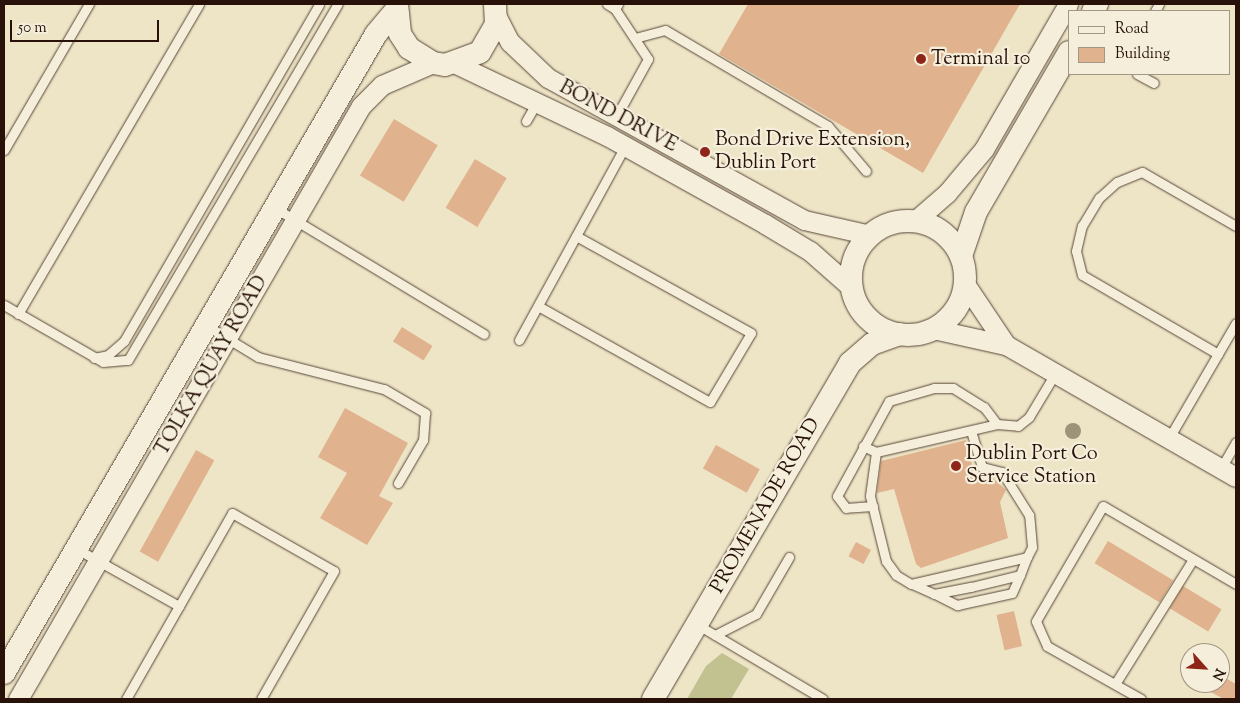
<!DOCTYPE html>
<html>
<head>
<meta charset="utf-8">
<style>
	body { margin:0 }
	#map { position:relative; width:1240px; height:703px; overflow:hidden; background:#eee5c7; font-family:"Sorts Mill Goudy",serif }
	div>[style] { position:absolute }
	[style*='--x'] { left:calc(var(--x)*1px); top:calc(var(--y)*1px); width:calc(var(--w)*1px); rotate:calc(var(--a)*1deg) }
	.green>* { inset:0; background:#c1c290 }
	.building>* { inset:0; background:#e0b28d; transform-origin:0 0 }
	.roads { filter:drop-shadow(0 0 1px #594638) drop-shadow(0 0 1px #594638) }
	.service>* { height:9px; margin:-4.5px; padding:0 4.5px; transform-origin:4.5px; border-radius:4.5px; background:#f4eedb }
	.minor>* { height:19px; margin:-9.5px; padding:0 9.5px; transform-origin:9.5px; border-radius:9.5px; background:#f4eedb }
	.tertiary>* { height:22px; margin:-11px; padding:0 11px; transform-origin:11px; border-radius:11px; background:#f4eedb }
	.tertiary>.ring { margin:-11px; padding:0; box-sizing:content-box; background:none; border:22px solid #f4eedb; border-radius:50% }
	.trees>* { width:16px; height:16px; margin:-8px; border-radius:50%; background:#9e9278 }
	.dots>* { width:14px; height:14px; translate:-50% -50%; box-sizing:border-box; border:2px solid #f4eedb; border-radius:50% }
	span { translate:-50% -50%; white-space:nowrap; text-align:center; line-height:1.15; -webkit-text-stroke:4.5px #f4eedb; paint-order:stroke }
	.poi-label { font-size:20px; color:#271108 }
	.left { translate:0 -50%; text-align:left }
	.street-label { font-size:20px; color:#271108 }
	.frame { position:absolute; inset:0; border:5px solid #271108; pointer-events:none }
	.legend { position:absolute; left:1068px; top:10px; width:162px; height:65px; box-sizing:border-box; background:#f4eedb; border:1px solid #a29687; margin:0; padding:6px 9px; list-style:none; font-size:15px; color:#271108 }
	.legend li { display:flex; align-items:center; gap:10px; height:25px }
	.legend b { width:25px; border:1px solid #a29687 }
	.north { position:absolute; left:1180px; top:643px; width:50px; height:50px; box-sizing:border-box; background:#f4eedb; border:1px solid #a29687; border-radius:50%; rotate:116deg; font-size:14px; font-weight:700; line-height:20px; text-align:center; color:#271108 }
	.north::after { content:''; display:block; margin:auto; width:18px; height:22px; background:#8f2418; clip-path:polygon(50% 0,100% 100%,50% 72%,0 100%) }
	.scale { position:absolute; left:10px; top:20px; width:149px; height:22px; box-sizing:border-box; border:2px solid #271108; border-top:0; padding-left:6px; font-size:15px; line-height:18px; white-space:nowrap; color:#271108; -webkit-text-stroke:4px #f4eedb; paint-order:stroke }
</style>
</head>
<body>
<div id="map">
	<div class="green">
		<i style="clip-path:polygon(722px 653px,749px 669px,731px 699px,687px 699px,706px 666px)"></i>
	</div>
	<div class="building">
		<i style="clip-path:polygon(748px 4px,1020px 4px,923px 173px,719px 54px)"></i>
		<i style="left:394px;top:119px;width:51px;height:66px;rotate:31deg"></i>
		<i style="left:475px;top:159px;width:37px;height:57px;rotate:31deg"></i>
		<i style="left:402px;top:327px;width:36px;height:17px;rotate:32deg"></i>
		<i style="clip-path:polygon(345px 408px,408px 443px,379px 496px,393px 503px,367px 545px,320px 518px,347px 473px,318px 457px)"></i>
		<i style="clip-path:polygon(966px 440px,975px 477px,992px 477px,1006px 490px,1000px 502px,1008px 538px,921px 568px,916px 564px,894px 489px,877px 493px,881px 461px)"></i>
		<i style="left:716px;top:445px;width:50px;height:27px;rotate:29deg"></i>
		<i style="left:196px;top:450px;width:21px;height:116px;rotate:29deg"></i>
		<i style="left:1108px;top:541px;width:76px;height:26px;rotate:31deg"></i>
		<i style="left:856px;top:542px;width:17px;height:16px;rotate:28deg"></i>
		<i style="left:1183px;top:586px;width:45px;height:26px;rotate:31deg"></i>
		<i style="left:1014px;top:611px;width:36px;height:18px;rotate:77deg"></i>
		<i style="clip-path:polygon(1220px 675px,1236px 684px,1236px 699px,1224px 699px,1193px 683px,1220px 683px)"></i>
	</div>
	<div class="roads">
		<div class="service">
			<i style="--x:607;--y:4;--w:9;--a:32"></i>
			<i style="--x:615;--y:9;--w:6;--a:-59"></i>
			<i style="--x:615;--y:9;--w:60;--a:56.6"></i>
			<i style="--x:648;--y:59;--w:66;--a:118.9"></i>
			<i style="--x:1155;--y:11;--w:8;--a:-60"></i>
			<i style="--x:635;--y:38;--w:31;--a:-15"></i>
			<i style="--x:665;--y:30;--w:189;--a:30.5"></i>
			<i style="--x:828;--y:126;--w:59;--a:49.8"></i>
			<i style="--x:1137;--y:74;--w:19;--a:28"></i>
			<i style="--x:526;--y:121;--w:24;--a:-60"></i>
			<i style="--x:4;--y:150;--w:169;--a:-59.8"></i>
			<i style="--x:275;--y:208;--w:244;--a:31.1"></i>
			<i style="--x:4;--y:305;--w:114;--a:29.9"></i>
			<i style="--x:103;--y:362;--w:25;--a:-5"></i>
			<i style="--x:128;--y:360;--w:413;--a:-59.5"></i>
			<i style="--x:538;--y:306;--w:197;--a:29.2"></i>
			<i style="--x:710;--y:402;--w:80;--a:-59.3"></i>
			<i style="--x:751;--y:333;--w:200;--a:-151"></i>
			<i style="--x:18;--y:314;--w:359;--a:-59.7"></i>
			<i style="--x:207;--y:326;--w:60;--a:31.3"></i>
			<i style="--x:258;--y:357;--w:130;--a:14.3"></i>
			<i style="--x:384;--y:389;--w:48;--a:30.3"></i>
			<i style="--x:425;--y:413;--w:27;--a:94"></i>
			<i style="--x:423;--y:440;--w:50;--a:120.2"></i>
			<i style="--x:519;--y:340;--w:221;--a:-61.3"></i>
			<i style="--x:1218;--y:354;--w:157;--a:-149.8"></i>
			<i style="--x:1082;--y:275;--w:25;--a:-104"></i>
			<i style="--x:1076;--y:251;--w:26;--a:-77"></i>
			<i style="--x:1082;--y:226;--w:33;--a:-59"></i>
			<i style="--x:1099;--y:198;--w:24;--a:-42"></i>
			<i style="--x:1117;--y:182;--w:27;--a:-22"></i>
			<i style="--x:1142;--y:172;--w:108;--a:29.9"></i>
			<i style="--x:94;--y:358;--w:14;--a:-12"></i>
			<i style="--x:108;--y:355;--w:21;--a:-41"></i>
			<i style="--x:124;--y:341;--w:389;--a:-59.9"></i>
			<i style="--x:1169;--y:438;--w:133;--a:-59.8"></i>
			<i style="--x:863;--y:446;--w:14;--a:25"></i>
			<i style="--x:876;--y:452;--w:124;--a:-13"></i>
			<i style="--x:997;--y:424;--w:21;--a:5"></i>
			<i style="--x:1018;--y:426;--w:14;--a:-39"></i>
			<i style="--x:1029;--y:417;--w:52;--a:-59"></i>
			<i style="--x:876;--y:452;--w:44;--a:97.8"></i>
			<i style="--x:870;--y:496;--w:67;--a:76.2"></i>
			<i style="--x:886;--y:561;--w:17;--a:54"></i>
			<i style="--x:896;--y:575;--w:17;--a:31"></i>
			<i style="--x:911;--y:584;--w:119;--a:-13.1"></i>
			<i style="--x:1027;--y:557;--w:11;--a:-63"></i>
			<i style="--x:1032;--y:547;--w:32;--a:-95"></i>
			<i style="--x:1029;--y:515;--w:51;--a:-122.1"></i>
			<i style="--x:1002;--y:472;--w:21;--a:-166"></i>
			<i style="--x:982;--y:467;--w:38;--a:-107"></i>
			<i style="--x:1221;--y:468;--w:30;--a:-60"></i>
			<i style="--x:873;--y:506;--w:27;--a:176"></i>
			<i style="--x:846;--y:508;--w:15;--a:-127"></i>
			<i style="--x:837;--y:496;--w:108;--a:-61.3"></i>
			<i style="--x:889;--y:401;--w:47;--a:-16.1"></i>
			<i style="--x:934;--y:388;--w:19;--a:0"></i>
			<i style="--x:953;--y:388;--w:36;--a:32"></i>
			<i style="--x:984;--y:407;--w:21;--a:53"></i>
			<i style="--x:77;--y:549;--w:117;--a:29.2"></i>
			<i style="--x:912;--y:584;--w:24;--a:24"></i>
			<i style="--x:934;--y:594;--w:38;--a:-11"></i>
			<i style="--x:971;--y:587;--w:50;--a:-13.8"></i>
			<i style="--x:1020;--y:575;--w:19;--a:-69"></i>
			<i style="--x:935;--y:594;--w:25;--a:27"></i>
			<i style="--x:957;--y:605;--w:56;--a:-12.3"></i>
			<i style="--x:1012;--y:593;--w:20;--a:-66"></i>
			<i style="--x:698;--y:625;--w:145;--a:30.6"></i>
			<i style="--x:715;--y:635;--w:46;--a:-27.1"></i>
			<i style="--x:756;--y:614;--w:66;--a:-59.9"></i>
			<i style="--x:1115;--y:684;--w:147;--a:-58"></i>
			<i style="--x:126;--y:699;--w:214;--a:-60.3"></i>
			<i style="--x:232;--y:513;--w:117;--a:29.6"></i>
			<i style="--x:334;--y:571;--w:147;--a:119.7"></i>
			<i style="--x:1141;--y:699;--w:108;--a:-150.6"></i>
			<i style="--x:1047;--y:646;--w:27;--a:-114"></i>
			<i style="--x:1036;--y:621;--w:133;--a:-59.8"></i>
			<i style="--x:1103;--y:506;--w:154;--a:30.4"></i>
		</div>
		<div class="minor">
			<i style="--x:497;--y:17;--w:28;--a:63"></i>
			<i style="--x:510;--y:42;--w:52;--a:43.5"></i>
			<i style="--x:548;--y:78;--w:293;--a:29"></i>
			<i style="--x:804;--y:220;--w:68;--a:12.8"></i>
			<i style="--x:456;--y:64;--w:167;--a:25.5"></i>
			<i style="--x:607;--y:136;--w:181;--a:29.1"></i>
			<i style="--x:765;--y:224;--w:52;--a:31"></i>
			<i style="--x:810;--y:251;--w:56;--a:41.4"></i>
			<i style="--x:916;--y:220;--w:41;--a:-41.1"></i>
			<i style="--x:947;--y:193;--w:57;--a:-49.9"></i>
			<i style="--x:984;--y:149;--w:168;--a:-59.9"></i>
			<i style="--x:933;--y:329;--w:75;--a:12.4"></i>
			<i style="--x:1006;--y:345;--w:73;--a:-123.9"></i>
			<i style="--x:1006;--y:345;--w:265;--a:29.9"></i>
			<i style="--x:18;--y:699;--w:685;--a:-59.95"></i>
			<i style="--x:361;--y:106;--w:30;--a:-45"></i>
			<i style="--x:382;--y:85;--w:56;--a:-23.3"></i>
		</div>
		<div class="tertiary">
			<i style="--x:397;--y:4;--w:30;--a:84"></i>
			<i style="--x:400;--y:34;--w:17;--a:57"></i>
			<i style="--x:409;--y:48;--w:28;--a:32"></i>
			<i style="--x:433;--y:63;--w:12;--a:9"></i>
			<i style="--x:445;--y:65;--w:37;--a:-20"></i>
			<i style="--x:480;--y:52;--w:32;--a:-60"></i>
			<i style="--x:496;--y:24;--w:20;--a:-93"></i>
			<i style="--x:1093;--y:11;--w:8;--a:-60"></i>
			<i class="ring" style="left:851px;top:221px;width:92px;height:92px"></i>
			<i style="--x:961;--y:256;--w:46;--a:-71.2"></i>
			<i style="--x:976;--y:212;--w:185;--a:-59.8"></i>
			<i style="--x:4;--y:673;--w:739;--a:-59.79"></i>
			<i style="--x:376;--y:34;--w:30;--a:-50"></i>
			<i style="--x:653;--y:699;--w:389;--a:-59.6"></i>
			<i style="--x:850;--y:363;--w:29;--a:-41"></i>
			<i style="--x:872;--y:344;--w:29;--a:-20"></i>
		</div>
	</div>
	<div class="trees">
		<i style="left:1073px;top:431px"></i>
	</div>
	<div class="dots">
		<i style="left:921px;top:59px;background:#8f2418"></i>
		<i style="left:705px;top:152px;background:#8f2418"></i>
		<i style="left:956px;top:466px;background:#8f2418"></i>
	</div>
	<div class="poi-label">
		<span class="left" style="left:931px;top:59px">Terminal 10</span>
		<span class="left" style="left:715px;top:152px">Bond Drive Extension,<br>Dublin Port</span>
		<span class="left" style="left:966px;top:466px">Dublin Port Co<br>Service Station</span>
	</div>
	<div class="street-label">
		<span style="left:618px;top:117px;rotate:28deg">BOND DRIVE</span>
		<span style="left:212px;top:366px;rotate:-60deg">TOLKA QUAY ROAD</span>
		<span style="left:766px;top:506px;rotate:-60deg">PROMENADE ROAD</span>
	</div>
	<div class="frame"></div>
	<ul class="legend">
	<li><b style="height:6px;background:#f4eedb"></b>Road</li>
	<li><b style="height:14px;background:#e0b28d"></b>Building</li>
	</ul>
	<div class="north">N</div>
	<div class="scale">50 m</div>
</div>
</body>
</html>
